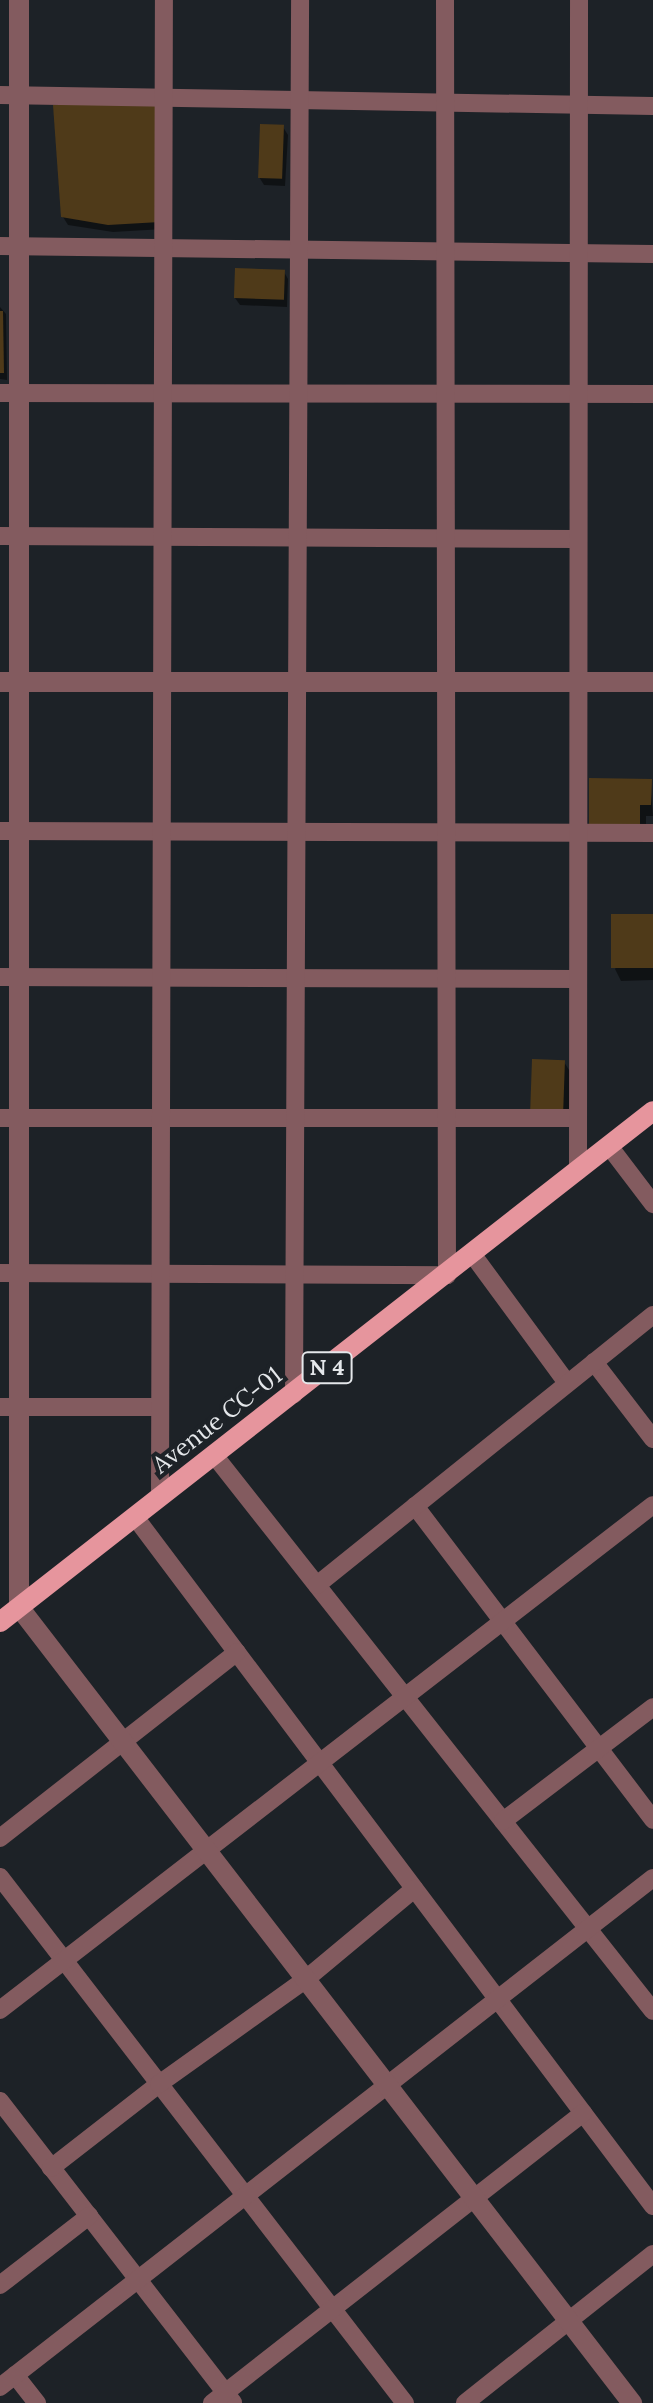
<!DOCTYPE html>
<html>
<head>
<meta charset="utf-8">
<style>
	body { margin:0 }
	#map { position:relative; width:653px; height:2403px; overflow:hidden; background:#1d2227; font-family:Lora,serif }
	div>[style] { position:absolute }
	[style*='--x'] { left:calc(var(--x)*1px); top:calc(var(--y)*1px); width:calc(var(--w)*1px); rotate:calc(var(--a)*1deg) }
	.shadow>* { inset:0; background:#0007 }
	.building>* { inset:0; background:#4f3a19; transform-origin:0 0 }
	.minor>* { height:18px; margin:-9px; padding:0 9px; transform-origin:9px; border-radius:9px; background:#835b5f }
	.tertiary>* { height:20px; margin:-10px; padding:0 10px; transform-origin:10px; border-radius:10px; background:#835b5f }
	.primary>* { height:20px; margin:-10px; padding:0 10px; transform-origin:10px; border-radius:10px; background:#e6959d }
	span { translate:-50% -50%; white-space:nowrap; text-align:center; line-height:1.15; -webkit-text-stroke:8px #1d2227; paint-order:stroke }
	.shield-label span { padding:2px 6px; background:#1d2227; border:2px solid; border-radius:6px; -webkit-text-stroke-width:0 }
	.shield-label { font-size:22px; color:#e4e7ea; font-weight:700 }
	.street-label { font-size:24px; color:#e4e7ea }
</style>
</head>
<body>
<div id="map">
	<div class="shadow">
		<i style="clip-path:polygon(55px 107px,164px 229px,113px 232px,68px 225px,63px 217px)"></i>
		<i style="clip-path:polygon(283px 127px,288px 135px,285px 186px,264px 185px,259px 177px)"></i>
		<i style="clip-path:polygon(284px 272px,288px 279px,287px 307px,240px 305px,235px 298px)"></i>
		<i style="clip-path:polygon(0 307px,6px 314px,7px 380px,0 379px)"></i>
		<i style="clip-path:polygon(650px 781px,653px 816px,646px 816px,646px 839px,598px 839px)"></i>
		<i style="clip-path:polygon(653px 916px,653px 980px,621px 981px,615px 969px)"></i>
		<i style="clip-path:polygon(564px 1062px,571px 1073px,569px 1123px,540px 1123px)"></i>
	</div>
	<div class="building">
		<i style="clip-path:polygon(161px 103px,160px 222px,108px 225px,61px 217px,53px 105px)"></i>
		<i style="left:260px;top:124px;width:24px;height:54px;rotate:2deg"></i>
		<i style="left:235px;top:268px;width:50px;height:30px;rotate:2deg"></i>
		<i style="clip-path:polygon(0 311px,3px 311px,4px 373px,0 373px)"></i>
		<i style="clip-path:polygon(589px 778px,652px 779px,651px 805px,640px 805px,640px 827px,589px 827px)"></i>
		<i style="left:653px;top:914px;width:54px;height:42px;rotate:90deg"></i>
		<i style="left:532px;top:1059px;width:33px;height:52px;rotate:2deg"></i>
	</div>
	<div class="minor">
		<i style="--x:0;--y:95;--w:653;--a:0.97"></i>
		<i style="--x:0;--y:246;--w:653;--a:0.7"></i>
		<i style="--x:0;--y:393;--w:653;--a:0.09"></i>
		<i style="--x:0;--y:536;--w:578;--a:0.3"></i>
		<i style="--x:0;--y:831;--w:653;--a:0.18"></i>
		<i style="--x:0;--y:977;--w:578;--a:0.2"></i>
		<i style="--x:0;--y:1118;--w:578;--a:0"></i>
		<i style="--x:609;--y:1146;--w:73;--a:52.8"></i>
		<i style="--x:578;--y:1171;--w:1171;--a:-89.95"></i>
		<i style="--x:473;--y:1255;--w:159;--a:53.7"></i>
		<i style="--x:0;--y:1273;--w:447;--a:0.3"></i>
		<i style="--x:447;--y:1275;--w:1275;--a:-90.09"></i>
		<i style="--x:594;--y:1362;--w:97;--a:52.5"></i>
		<i style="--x:294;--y:1394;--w:1394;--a:-89.75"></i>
		<i style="--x:0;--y:1407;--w:160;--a:0"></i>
		<i style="--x:214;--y:1455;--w:708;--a:51.71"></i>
		<i style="--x:160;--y:1497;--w:1497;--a:-89.85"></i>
		<i style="--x:415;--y:1506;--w:394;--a:52.8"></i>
		<i style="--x:135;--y:1517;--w:862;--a:53.06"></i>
		<i style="--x:317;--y:1585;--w:431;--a:-38.8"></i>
		<i style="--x:503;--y:1821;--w:188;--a:-37.2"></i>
		<i style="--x:0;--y:1838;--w:301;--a:-38.1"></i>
		<i style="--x:0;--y:1877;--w:664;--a:52.41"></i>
		<i style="--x:0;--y:2010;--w:825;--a:-37.72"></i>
		<i style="--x:0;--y:2101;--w:381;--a:52.3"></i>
		<i style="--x:51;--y:2168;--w:137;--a:-37.9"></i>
		<i style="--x:159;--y:2084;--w:181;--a:-35.5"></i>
		<i style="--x:306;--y:1979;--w:141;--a:-39.8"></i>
		<i style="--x:0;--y:2285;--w:113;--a:-37.8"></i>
		<i style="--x:15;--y:2375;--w:36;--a:52"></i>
		<i style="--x:0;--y:2387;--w:828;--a:-37.94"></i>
		<i style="--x:212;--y:2403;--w:471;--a:-38"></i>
		<i style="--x:465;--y:2403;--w:240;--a:-38.4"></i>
	</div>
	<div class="tertiary">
		<i style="--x:19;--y:0;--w:1607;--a:90"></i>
		<i style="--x:19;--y:1607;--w:1005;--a:52.4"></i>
		<i style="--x:0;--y:682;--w:653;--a:0"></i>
	</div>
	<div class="primary">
		<i style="--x:0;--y:1622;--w:829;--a:-38.04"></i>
	</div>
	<div class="shield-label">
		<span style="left:327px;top:1368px">N 4</span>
	</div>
	<div class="street-label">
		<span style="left:217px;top:1420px;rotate:-38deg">Avenue CC-01</span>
	</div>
</div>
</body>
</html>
